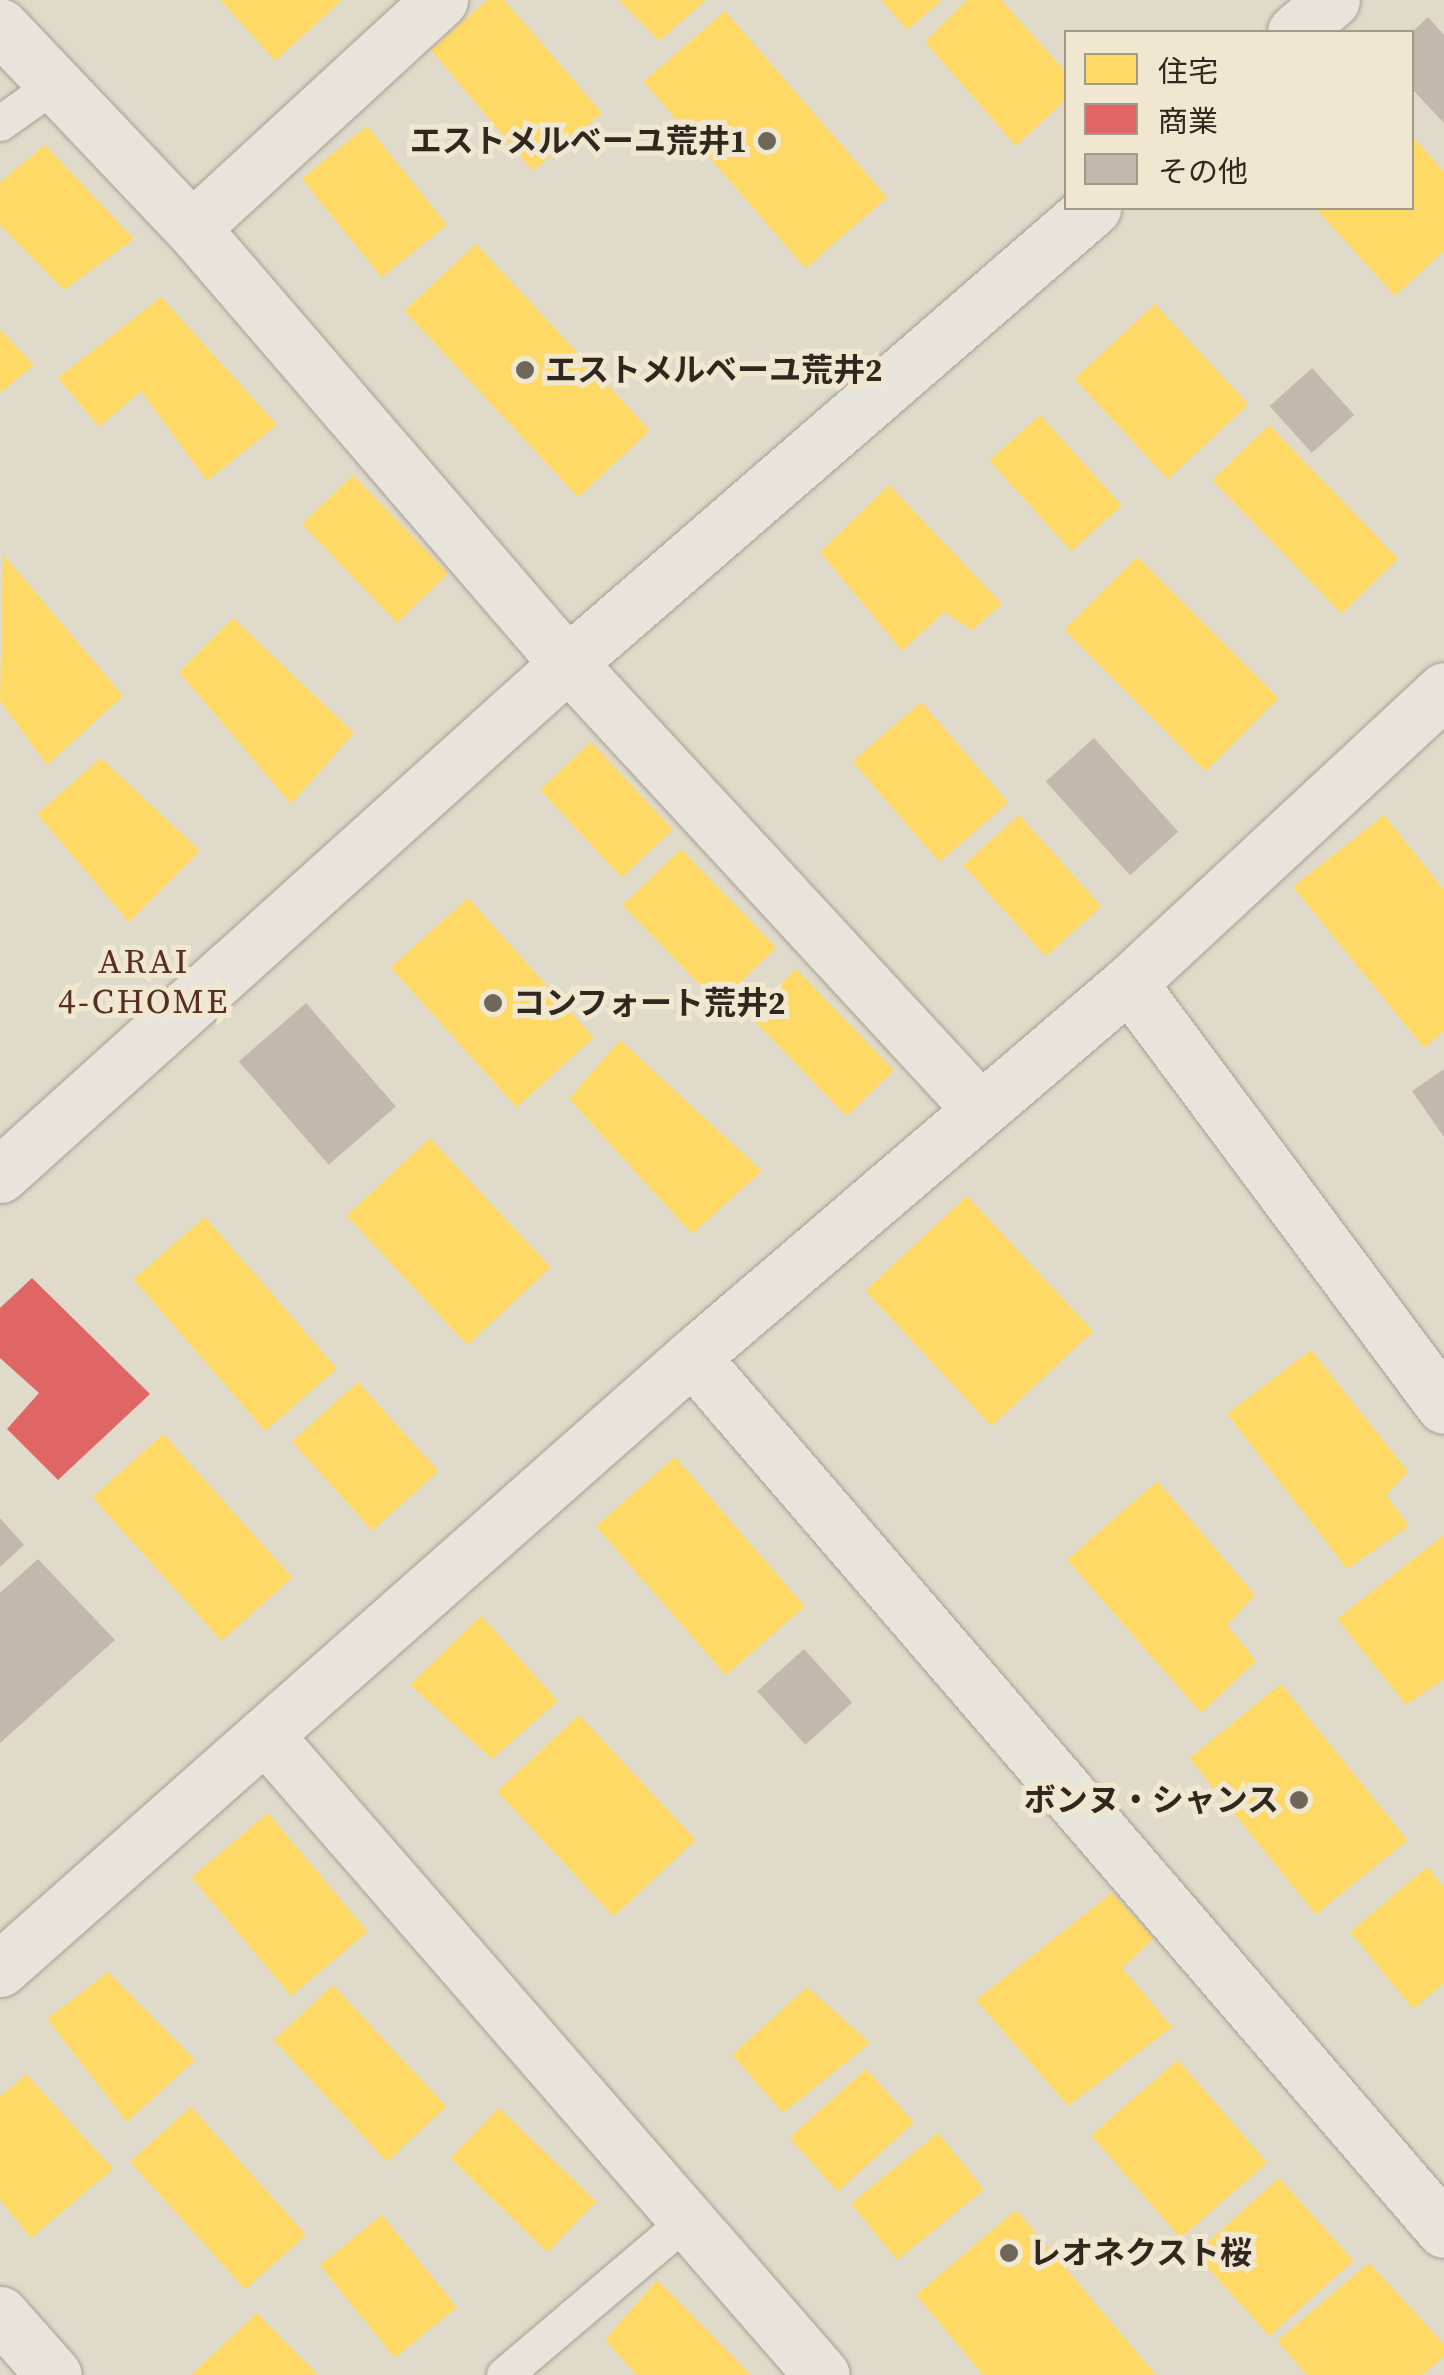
<!DOCTYPE html>
<html>
<head>
<meta charset="utf-8">
<style>
	body { margin:0 }
	#map { position:relative; width:1444px; height:2375px; overflow:hidden; background:#e0daca; font-family:"Source Serif 4","Noto Sans JP",serif }
	div>[style] { position:absolute }
	[style*='--x'] { left:calc(var(--x)*1px); top:calc(var(--y)*1px); width:calc(var(--w)*1px); rotate:calc(var(--a)*1deg) }
	.homes>* { inset:0; background:#ffd966; transform-origin:0 0 }
	.shops>* { inset:0; background:#e06666 }
	.building>* { inset:0; background:#c3b8ac; transform-origin:0 0 }
	.roads { filter:drop-shadow(0 0 2px #a59f94) drop-shadow(0 0 2px #a59f94) }
	.lane>* { height:35px; margin:-17.5px; padding:0 17.5px; transform-origin:17.5px; border-radius:17.5px; background:#e8e4db }
	.street>* { height:55px; margin:-27.5px; padding:0 27.5px; transform-origin:27.5px; border-radius:27.5px; background:#e8e4db }
	.dots>* { width:28px; height:28px; translate:-50% -50%; box-sizing:border-box; border:5px solid #f0e7d1; border-radius:50% }
	span { translate:-50% -50%; white-space:nowrap; text-align:center; line-height:1.15; -webkit-text-stroke:10px #f0e7d1; paint-order:stroke }
	.poi-label { font-size:32px; color:#31271e; font-weight:700 }
	.right { translate:-100% -50%; text-align:right }
	.left { translate:0 -50%; text-align:left }
	.neighbourhood-label { font-size:35px; color:#592e22; letter-spacing:2.5px }
	.legend { position:absolute; left:1064px; top:30px; width:350px; height:180px; box-sizing:border-box; background:#f0e7d1; border:2px solid #a49a89; margin:0; padding:12px 18px; list-style:none; font-size:30px; color:#31271e }
	.legend li { display:flex; align-items:center; gap:20px; height:50px }
	.legend b { width:50px; border:2px solid #a49a89 }
</style>
</head>
<body>
<div id="map">
	<div class="homes">
		<i style="clip-path:polygon(220px 0,342px 0,275px 61px)"></i>
		<i style="clip-path:polygon(487px 0,504px 0,602px 113px,533px 171px,431px 50px)"></i>
		<i style="clip-path:polygon(619px 0,706px 0,659px 41px)"></i>
		<i style="clip-path:polygon(881px 0,942px 0,907px 30px)"></i>
		<i style="clip-path:polygon(967px 0,1001px 0,1066px 72px,1066px 99px,1016px 146px,925px 42px)"></i>
		<i style="left:725px;top:11px;width:247px;height:108px;rotate:49deg"></i>
		<i style="left:367px;top:126px;width:127px;height:84px;rotate:51deg"></i>
		<i style="clip-path:polygon(1412px 136px,1444px 172px,1444px 251px,1395px 296px,1315px 208px,1412px 208px)"></i>
		<i style="clip-path:polygon(45px 145px,134px 239px,64px 290px,0 225px,0 182px)"></i>
		<i style="left:476px;top:244px;width:255px;height:98px;rotate:47deg"></i>
		<i style="clip-path:polygon(161px 297px,277px 425px,207px 481px,141px 391px,99px 427px,58px 378px)"></i>
		<i style="left:1155px;top:304px;width:137px;height:110px;rotate:47deg"></i>
		<i style="clip-path:polygon(0 330px,34px 365px,0 393px)"></i>
		<i style="left:1040px;top:415px;width:122px;height:68px;rotate:48deg"></i>
		<i style="left:1269px;top:425px;width:186px;height:79px;rotate:46deg"></i>
		<i style="left:353px;top:475px;width:137px;height:71px;rotate:46deg"></i>
		<i style="clip-path:polygon(889px 485px,1002px 604px,972px 630px,944px 612px,902px 651px,820px 552px)"></i>
		<i style="clip-path:polygon(3px 554px,123px 696px,47px 765px,0 701px)"></i>
		<i style="left:1137px;top:557px;width:200px;height:103px;rotate:45deg"></i>
		<i style="clip-path:polygon(233px 618px,354px 733px,291px 804px,179px 672px)"></i>
		<i style="left:921px;top:702px;width:133px;height:91px;rotate:49deg"></i>
		<i style="left:591px;top:742px;width:120px;height:70px;rotate:47deg"></i>
		<i style="clip-path:polygon(101px 758px,200px 851px,129px 922px,37px 814px)"></i>
		<i style="left:1019px;top:815px;width:123px;height:75px;rotate:48deg"></i>
		<i style="clip-path:polygon(1384px 815px,1444px 890px,1444px 1031px,1424px 1048px,1293px 887px)"></i>
		<i style="left:681px;top:849px;width:137px;height:81px;rotate:46deg"></i>
		<i style="left:468px;top:898px;width:188px;height:104px;rotate:48deg"></i>
		<i style="left:796px;top:969px;width:141px;height:66px;rotate:46deg"></i>
		<i style="clip-path:polygon(620px 1040px,762px 1171px,692px 1234px,569px 1099px)"></i>
		<i style="left:430px;top:1138px;width:177px;height:114px;rotate:47deg"></i>
		<i style="left:967px;top:1196px;width:185px;height:139px;rotate:47deg"></i>
		<i style="left:205px;top:1217px;width:201px;height:95px;rotate:49deg"></i>
		<i style="clip-path:polygon(1311px 1350px,1408px 1472px,1386px 1495px,1409px 1526px,1347px 1569px,1227px 1414px)"></i>
		<i style="left:358px;top:1382px;width:120px;height:89px;rotate:48deg"></i>
		<i style="left:163px;top:1434px;width:193px;height:95px;rotate:48deg"></i>
		<i style="left:675px;top:1457px;width:198px;height:105px;rotate:49deg"></i>
		<i style="clip-path:polygon(1157px 1481px,1255px 1595px,1227px 1625px,1256px 1661px,1201px 1713px,1067px 1560px)"></i>
		<i style="clip-path:polygon(1444px 1535px,1444px 1679px,1406px 1705px,1337px 1619px)"></i>
		<i style="clip-path:polygon(481px 1616px,558px 1701px,492px 1759px,410px 1685px)"></i>
		<i style="left:1281px;top:1684px;width:201px;height:118px;rotate:51deg"></i>
		<i style="left:579px;top:1715px;width:171px;height:112px;rotate:47deg"></i>
		<i style="left:268px;top:1813px;width:155px;height:100px;rotate:50deg"></i>
		<i style="clip-path:polygon(1427px 1867px,1444px 1887px,1444px 1983px,1413px 2009px,1350px 1932px)"></i>
		<i style="clip-path:polygon(1112px 1893px,1154px 1938px,1122px 1968px,1172px 2027px,1068px 2106px,976px 2000px)"></i>
		<i style="clip-path:polygon(108px 1972px,195px 2060px,127px 2122px,47px 2019px)"></i>
		<i style="left:333px;top:1985px;width:166px;height:81px;rotate:47deg"></i>
		<i style="clip-path:polygon(807px 1987px,870px 2043px,783px 2113px,732px 2055px)"></i>
		<i style="left:1178px;top:2060px;width:136px;height:115px;rotate:49deg"></i>
		<i style="left:866px;top:2069px;width:72px;height:103px;rotate:48deg"></i>
		<i style="clip-path:polygon(26px 2074px,113px 2169px,31px 2238px,0 2200px,0 2097px)"></i>
		<i style="left:191px;top:2107px;width:172px;height:82px;rotate:48deg"></i>
		<i style="left:499px;top:2108px;width:135px;height:70px;rotate:44deg"></i>
		<i style="left:938px;top:2133px;width:73px;height:112px;rotate:51deg"></i>
		<i style="left:1279px;top:2178px;width:111px;height:113px;rotate:48deg"></i>
		<i style="clip-path:polygon(1016px 2210px,1156px 2375px,983px 2375px,916px 2295px)"></i>
		<i style="left:382px;top:2215px;width:119px;height:80px;rotate:51deg"></i>
		<i style="clip-path:polygon(1369px 2263px,1444px 2344px,1444px 2357px,1422px 2375px,1307px 2375px,1277px 2341px)"></i>
		<i style="clip-path:polygon(657px 2280px,751px 2375px,637px 2375px,605px 2340px)"></i>
		<i style="clip-path:polygon(257px 2313px,318px 2375px,191px 2375px)"></i>
	</div>
	<div class="shops">
		<i style="clip-path:polygon(32px 1278px,150px 1394px,58px 1480px,7px 1429px,39px 1393px,0 1358px,0 1308px)"></i>
	</div>
	<div class="building">
		<i style="clip-path:polygon(1428px 17px,1444px 35px,1444px 123px,1412px 89px,1412px 32px)"></i>
		<i style="left:1312px;top:368px;width:63px;height:57px;rotate:48deg"></i>
		<i style="left:1094px;top:738px;width:126px;height:65px;rotate:48deg"></i>
		<i style="left:306px;top:1003px;width:137px;height:89px;rotate:49deg"></i>
		<i style="clip-path:polygon(1444px 1069px,1444px 1137px,1412px 1091px)"></i>
		<i style="clip-path:polygon(0 1518px,24px 1545px,0 1567px)"></i>
		<i style="clip-path:polygon(38px 1559px,115px 1640px,0 1743px,0 1593px)"></i>
		<i style="left:804px;top:1649px;width:72px;height:63px;rotate:48deg"></i>
	</div>
	<div class="roads">
		<div class="lane">
			<i style="--x:0;--y:123;--w:67;--a:-35.3"></i>
			<i style="--x:504;--y:2375;--w:240;--a:-40.3"></i>
		</div>
		<div class="street">
			<i style="--x:0;--y:26;--w:279;--a:46.5"></i>
			<i style="--x:192;--y:228;--w:544;--a:49.25"></i>
			<i style="--x:547;--y:640;--w:637;--a:47.29"></i>
			<i style="--x:1295;--y:32;--w:49;--a:-40.9"></i>
			<i style="--x:192;--y:228;--w:337;--a:-42.6"></i>
			<i style="--x:1129;--y:983;--w:527;--a:53.33"></i>
			<i style="--x:0;--y:1175;--w:765;--a:-42.03"></i>
			<i style="--x:568;--y:663;--w:695;--a:-40.91"></i>
			<i style="--x:692;--y:1357;--w:1152;--a:49.26"></i>
			<i style="--x:265;--y:1735;--w:848;--a:48.97"></i>
			<i style="--x:0;--y:1969;--w:924;--a:-41.49"></i>
			<i style="--x:692;--y:1357;--w:575;--a:-40.56"></i>
			<i style="--x:1129;--y:983;--w:430;--a:-42.9"></i>
			<i style="--x:0;--y:2314;--w:81;--a:48.5"></i>
		</div>
	</div>
	<div class="dots">
		<i style="left:767px;top:141px;background:#6e665a"></i>
		<i style="left:525px;top:370px;background:#6e665a"></i>
		<i style="left:493px;top:1003px;background:#6e665a"></i>
		<i style="left:1299px;top:1800px;background:#6e665a"></i>
		<i style="left:1009px;top:2253px;background:#6e665a"></i>
	</div>
	<div class="poi-label">
		<span class="right" style="left:747px;top:141px">エストメルベーユ荒井1</span>
		<span class="left" style="left:545px;top:370px">エストメルベーユ荒井2</span>
		<span class="left" style="left:513px;top:1003px">コンフォート荒井2</span>
		<span class="right" style="left:1279px;top:1800px">ボンヌ・シャンス</span>
		<span class="left" style="left:1029px;top:2253px">レオネクスト桜</span>
	</div>
	<div class="neighbourhood-label">
		<span style="left:144px;top:981px">ARAI<br>4-CHOME</span>
	</div>
	<ul class="legend">
	<li><b style="height:28px;background:#ffd966"></b>住宅</li>
	<li><b style="height:28px;background:#e06666"></b>商業</li>
	<li><b style="height:28px;background:#c3b8ac"></b>その他</li>
	</ul>
</div>
</body>
</html>
